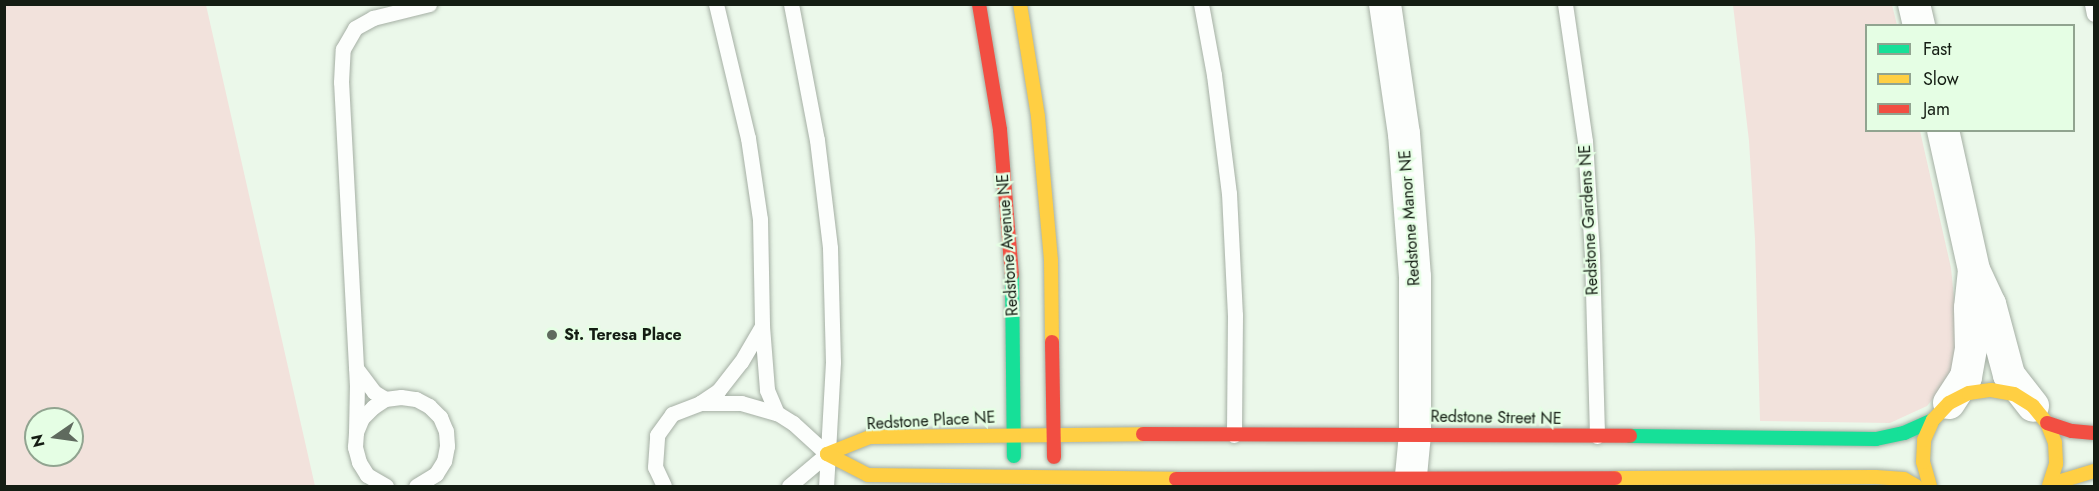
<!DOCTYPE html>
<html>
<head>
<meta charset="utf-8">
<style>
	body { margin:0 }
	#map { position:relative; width:2099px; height:491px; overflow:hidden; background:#ebf8ea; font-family:Jost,sans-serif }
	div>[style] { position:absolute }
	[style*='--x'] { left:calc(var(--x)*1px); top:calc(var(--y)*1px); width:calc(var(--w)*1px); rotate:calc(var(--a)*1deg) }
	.green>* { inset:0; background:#f2e2dc }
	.roads { filter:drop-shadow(0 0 2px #a5afa4) drop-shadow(0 0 2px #a5afa4) }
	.lane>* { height:15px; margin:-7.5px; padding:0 7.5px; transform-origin:7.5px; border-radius:7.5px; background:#fcfefc }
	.street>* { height:32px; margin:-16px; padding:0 16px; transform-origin:16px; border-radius:16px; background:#fcfefc }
	.fast>* { height:14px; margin:-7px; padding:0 7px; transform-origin:7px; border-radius:7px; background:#16e098 }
	.slow>* { height:14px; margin:-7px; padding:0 7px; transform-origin:7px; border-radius:7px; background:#ffcf43 }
	.jam>* { height:14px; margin:-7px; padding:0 7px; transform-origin:7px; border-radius:7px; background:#f24e42 }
	.dots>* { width:16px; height:16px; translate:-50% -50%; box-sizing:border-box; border:3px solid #e5fee4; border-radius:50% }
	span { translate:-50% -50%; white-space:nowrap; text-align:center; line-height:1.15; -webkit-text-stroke:4.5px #e5fee4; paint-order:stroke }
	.street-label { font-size:16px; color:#141d13 }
	.poi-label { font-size:16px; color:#141d13; font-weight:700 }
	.left { translate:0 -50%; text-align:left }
	.frame { position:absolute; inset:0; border:6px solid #141d13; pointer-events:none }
	.legend { position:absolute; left:1865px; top:24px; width:210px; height:108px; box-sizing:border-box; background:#e5fee4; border:2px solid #91a490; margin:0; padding:8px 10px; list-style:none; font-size:18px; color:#141d13 }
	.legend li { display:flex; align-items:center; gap:12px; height:30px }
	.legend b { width:30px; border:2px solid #91a490 }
	.north { position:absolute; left:24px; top:407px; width:60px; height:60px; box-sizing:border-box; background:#e5fee4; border:2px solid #91a490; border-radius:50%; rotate:257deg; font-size:16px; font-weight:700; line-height:24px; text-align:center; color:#141d13 }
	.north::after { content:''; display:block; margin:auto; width:21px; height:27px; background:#5f6a5e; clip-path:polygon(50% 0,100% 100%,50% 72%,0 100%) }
</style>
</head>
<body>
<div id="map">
	<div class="green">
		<i style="clip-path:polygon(evenodd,4px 5px,206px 5px,315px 486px,5px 486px,4px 5px,36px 419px,72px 419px,72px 455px,36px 455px,36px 419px)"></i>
		<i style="clip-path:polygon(1733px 5px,1892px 5px,1897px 25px,1866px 26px,1866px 130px,1920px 131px,1951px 268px,1958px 338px,1953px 374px,1927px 406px,1890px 423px,1760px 421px,1755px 239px,1749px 141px)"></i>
	</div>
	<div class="roads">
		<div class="lane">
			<i style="--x:716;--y:4;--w:138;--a:76.6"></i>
			<i style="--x:748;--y:138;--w:82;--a:81.6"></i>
			<i style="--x:760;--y:219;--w:107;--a:88.9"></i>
			<i style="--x:762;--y:326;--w:64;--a:85.5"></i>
			<i style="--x:767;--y:390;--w:25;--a:67"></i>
			<i style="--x:791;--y:4;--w:138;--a:79.2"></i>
			<i style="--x:817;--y:140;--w:109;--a:83.1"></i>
			<i style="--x:830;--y:248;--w:114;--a:88.5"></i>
			<i style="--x:833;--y:362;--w:124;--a:93.2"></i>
			<i style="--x:1201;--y:4;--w:72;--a:79.6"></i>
			<i style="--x:1214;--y:75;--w:119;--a:82.8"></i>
			<i style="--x:1229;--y:193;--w:122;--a:87.2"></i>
			<i style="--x:1235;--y:315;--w:120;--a:90.5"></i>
			<i style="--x:1565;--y:4;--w:138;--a:81.7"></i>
			<i style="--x:1585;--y:141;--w:114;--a:86.5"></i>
			<i style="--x:1592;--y:255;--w:181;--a:88.4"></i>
			<i style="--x:2092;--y:4;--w:10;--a:79"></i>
			<i style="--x:356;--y:368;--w:30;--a:53"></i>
			<i style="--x:374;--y:392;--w:13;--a:32"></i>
			<i style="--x:700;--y:403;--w:22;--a:-34"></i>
			<i style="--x:718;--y:391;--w:37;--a:-52"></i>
			<i style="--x:741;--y:362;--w:42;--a:-59.7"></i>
			<i style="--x:356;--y:432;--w:46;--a:-88.8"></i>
			<i style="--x:357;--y:386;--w:304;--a:-93"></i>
			<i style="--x:341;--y:82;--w:33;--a:-87"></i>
			<i style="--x:343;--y:49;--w:24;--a:-60"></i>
			<i style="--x:355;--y:28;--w:21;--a:-29"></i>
			<i style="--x:373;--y:18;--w:58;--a:-14"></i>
			<i style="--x:386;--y:486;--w:22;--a:-150"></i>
			<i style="--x:367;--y:475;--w:15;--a:-122"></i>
			<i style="--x:359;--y:462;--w:16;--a:-105"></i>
			<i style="--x:355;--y:447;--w:15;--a:-86"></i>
			<i style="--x:356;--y:432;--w:15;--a:-67"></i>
			<i style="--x:362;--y:418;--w:16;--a:-45"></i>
			<i style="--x:373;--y:407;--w:14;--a:-34"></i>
			<i style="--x:385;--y:399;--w:16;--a:-7"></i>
			<i style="--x:401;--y:397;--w:15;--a:8"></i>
			<i style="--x:416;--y:399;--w:15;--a:28"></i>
			<i style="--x:429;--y:406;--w:16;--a:45"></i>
			<i style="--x:440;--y:417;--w:15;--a:67"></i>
			<i style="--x:446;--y:431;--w:15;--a:86"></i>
			<i style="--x:447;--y:446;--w:15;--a:101"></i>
			<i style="--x:444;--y:461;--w:15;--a:122"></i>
			<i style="--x:436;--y:474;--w:23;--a:149"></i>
			<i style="--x:664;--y:486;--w:21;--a:-115"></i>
			<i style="--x:655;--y:467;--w:32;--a:-86"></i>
			<i style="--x:657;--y:435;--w:26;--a:-54"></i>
			<i style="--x:672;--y:414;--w:30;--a:-21"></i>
			<i style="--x:700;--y:403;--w:41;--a:0"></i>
			<i style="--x:741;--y:403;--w:37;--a:16"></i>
			<i style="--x:777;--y:413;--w:19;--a:32"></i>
			<i style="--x:793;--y:423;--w:46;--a:42.4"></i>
			<i style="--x:789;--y:486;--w:50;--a:-40.1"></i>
		</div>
		<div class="street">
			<i style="--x:1385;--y:4;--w:131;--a:81.7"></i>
			<i style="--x:1404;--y:134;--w:143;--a:85.6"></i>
			<i style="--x:1415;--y:277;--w:157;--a:90"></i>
			<i style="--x:1415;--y:434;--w:52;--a:95.5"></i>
			<i style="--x:1914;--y:4;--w:23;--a:77"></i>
			<i style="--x:1943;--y:130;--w:143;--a:77.5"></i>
			<i style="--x:1974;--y:270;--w:38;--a:65"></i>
			<i style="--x:1990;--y:304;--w:73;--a:75"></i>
			<i style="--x:2009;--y:375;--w:39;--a:52"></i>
			<i style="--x:1949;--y:403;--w:31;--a:-57"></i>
			<i style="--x:1966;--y:377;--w:28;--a:-80"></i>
			<i style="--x:1971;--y:349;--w:41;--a:-91.4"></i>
			<i style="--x:1970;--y:308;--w:37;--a:-84"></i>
		</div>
		<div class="fast">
			<i style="--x:1012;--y:275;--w:181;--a:89.4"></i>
			<i style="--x:1630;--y:436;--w:246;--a:0.7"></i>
			<i style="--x:1876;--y:439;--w:29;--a:-12"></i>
			<i style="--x:1904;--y:433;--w:32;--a:-24"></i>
		</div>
		<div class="slow">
			<i style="--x:1020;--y:4;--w:114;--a:80.9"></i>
			<i style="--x:1038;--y:117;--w:144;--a:84.8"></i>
			<i style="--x:1051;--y:260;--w:82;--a:89.3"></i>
			<i style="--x:827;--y:454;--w:46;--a:-21.6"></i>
			<i style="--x:870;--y:437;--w:273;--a:-0.6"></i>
			<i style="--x:827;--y:454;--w:46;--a:27.1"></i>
			<i style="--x:868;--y:475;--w:308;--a:0.7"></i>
			<i style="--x:1615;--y:478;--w:261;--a:-0.2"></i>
			<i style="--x:1876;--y:477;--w:28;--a:4"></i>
			<i style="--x:1904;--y:479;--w:14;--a:30"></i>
			<i style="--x:2051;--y:484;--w:45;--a:-16.8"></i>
			<i style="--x:1930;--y:486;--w:25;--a:-106"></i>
			<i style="--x:1923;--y:462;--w:22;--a:-87"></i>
			<i style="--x:1924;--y:440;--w:22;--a:-66"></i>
			<i style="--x:1933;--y:420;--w:23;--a:-47"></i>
			<i style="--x:1949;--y:403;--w:22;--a:-27"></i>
			<i style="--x:1969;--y:393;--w:22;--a:-8"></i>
			<i style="--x:1991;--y:390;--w:23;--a:10"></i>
			<i style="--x:2014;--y:394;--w:22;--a:32"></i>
			<i style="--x:2033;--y:406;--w:22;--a:51"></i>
			<i style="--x:2047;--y:423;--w:22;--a:68"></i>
			<i style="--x:2055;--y:443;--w:21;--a:87"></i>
			<i style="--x:2056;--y:464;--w:23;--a:108"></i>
		</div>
		<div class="jam">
			<i style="--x:979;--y:4;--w:128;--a:80.5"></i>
			<i style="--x:1000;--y:130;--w:145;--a:85.3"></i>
			<i style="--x:1052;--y:342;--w:115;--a:89"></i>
			<i style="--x:2047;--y:423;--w:26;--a:18"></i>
			<i style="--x:2072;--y:431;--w:22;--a:5"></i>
			<i style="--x:1143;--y:434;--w:487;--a:0.2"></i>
			<i style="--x:1176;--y:479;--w:439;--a:-0.1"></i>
		</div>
	</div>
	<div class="dots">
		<i style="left:552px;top:335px;background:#5f6a5e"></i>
	</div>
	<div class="street-label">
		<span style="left:1410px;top:218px;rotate:-94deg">Redstone Manor NE</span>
		<span style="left:1589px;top:220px;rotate:-93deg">Redstone Gardens NE</span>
		<span style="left:1008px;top:245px;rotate:-94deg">Redstone Avenue NE</span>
		<span style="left:1496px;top:418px;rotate:1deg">Redstone Street NE</span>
		<span style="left:931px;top:421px;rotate:-3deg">Redstone Place NE</span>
	</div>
	<div class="poi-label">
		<span class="left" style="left:564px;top:335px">St. Teresa Place</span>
	</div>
	<div class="frame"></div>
	<ul class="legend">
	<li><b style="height:8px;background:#16e098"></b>Fast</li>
	<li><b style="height:8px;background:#ffcf43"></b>Slow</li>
	<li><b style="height:8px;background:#f24e42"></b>Jam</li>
	</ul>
	<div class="north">N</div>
</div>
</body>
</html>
